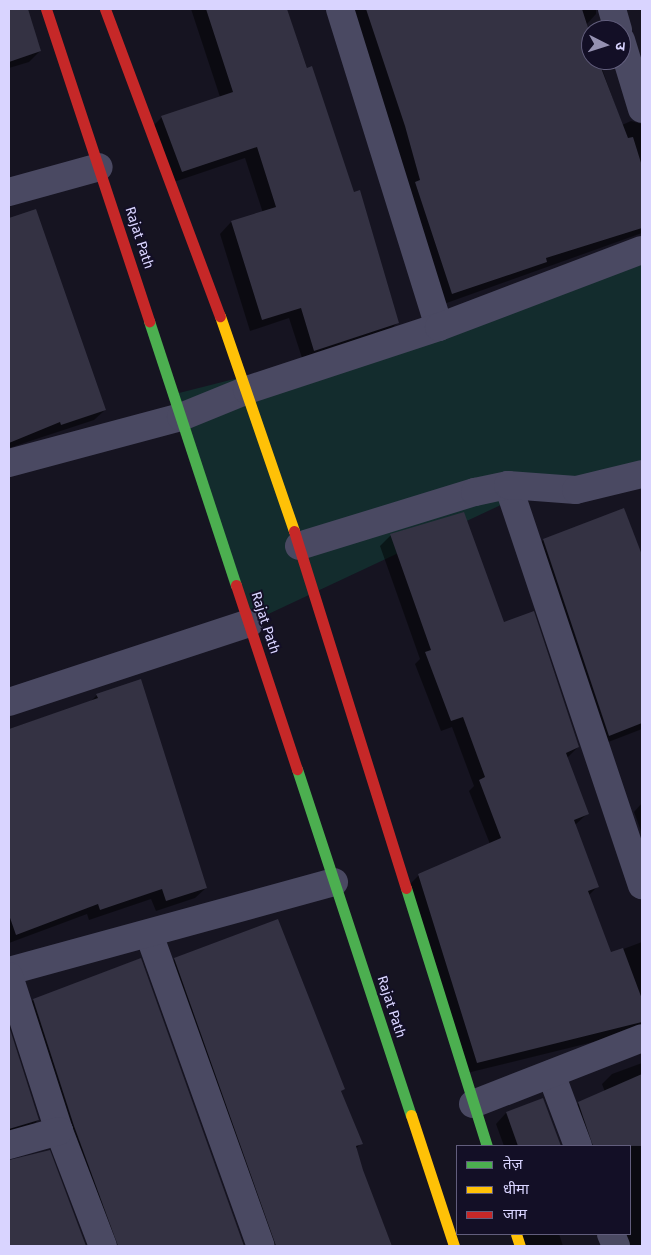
<!DOCTYPE html>
<html>
<head>
<meta charset="utf-8">
<style>
	body { margin:0 }
	#map { position:relative; width:651px; height:1255px; overflow:hidden; background:#161421; font-family:"Fira Sans","Noto Sans Devanagari",sans-serif }
	div>[style] { position:absolute }
	[style*='--x'] { left:calc(var(--x)*1px); top:calc(var(--y)*1px); width:calc(var(--w)*1px); rotate:calc(var(--a)*1deg) }
	.green>* { inset:0; background:#132c2d }
	.shadow>* { inset:0; background:#0007 }
	.building>* { inset:0; background:#343243 }
	.street>* { height:28px; margin:-14px; padding:0 14px; transform-origin:14px; border-radius:14px; background:#4a4962 }
	.fast>* { height:11px; margin:-5.5px; padding:0 5.5px; transform-origin:5.5px; border-radius:5.5px; background:#4caf50 }
	.slow>* { height:11px; margin:-5.5px; padding:0 5.5px; transform-origin:5.5px; border-radius:5.5px; background:#ffc107 }
	.jam>* { height:11px; margin:-5.5px; padding:0 5.5px; transform-origin:5.5px; border-radius:5.5px; background:#c62828 }
	span { translate:-50% -50%; white-space:nowrap; text-align:center; line-height:1.15; -webkit-text-stroke:4px #130f26; paint-order:stroke }
	.street-label { font-size:14px; color:#d9d4ff }
	.frame { position:absolute; inset:0; border:10px solid #d9d4ff; pointer-events:none }
	.legend { position:absolute; left:456px; top:1145px; width:175px; height:90px; box-sizing:border-box; background:#130f26; border:1px solid #625e7d; margin:0; padding:6px 9px; list-style:none; font-size:15px; color:#d9d4ff }
	.legend li { display:flex; align-items:center; gap:10px; height:25px }
	.legend b { width:25px; border:1px solid #625e7d }
	.north { position:absolute; left:581px; top:20px; width:50px; height:50px; box-sizing:border-box; background:#130f26; border:1px solid #625e7d; border-radius:50%; rotate:95deg; font-size:14px; font-weight:700; line-height:20px; text-align:center; color:#d9d4ff }
	.north::after { content:''; display:block; margin:auto; width:18px; height:22px; background:#9591b1; clip-path:polygon(50% 0,100% 100%,50% 72%,0 100%) }
</style>
</head>
<body>
<div id="map">
	<div class="green">
		<i style="clip-path:polygon(642px 250px,642px 476px,520px 496px,249px 623px,175px 394px,439px 327px)"></i>
	</div>
	<div class="shadow">
		<i style="clip-path:polygon(9px 9px,27px 9px,40px 51px,29px 62px,9px 68px)"></i>
		<i style="clip-path:polygon(191px 9px,286px 9px,398px 322px,386px 334px,303px 361px,289px 318px,250px 331px,220px 234px,231px 222px,263px 213px,245px 158px,171px 183px,151px 128px,162px 117px,220px 97px)"></i>
		<i style="clip-path:polygon(351px 9px,596px 9px,596px 14px,586px 25px,591px 60px,599px 60px,622px 125px,631px 121px,642px 124px,642px 233px,441px 305px)"></i>
		<i style="clip-path:polygon(35px 211px,105px 410px,94px 420px,9px 448px,9px 221px)"></i>
		<i style="clip-path:polygon(624px 509px,642px 558px,642px 729px,598px 746px,533px 551px,543px 540px)"></i>
		<i style="clip-path:polygon(391px 535px,503px 623px,578px 747px,567px 758px,587px 814px,575px 825px,598px 886px,588px 896px,610px 954px,642px 942px,642px 1030px,467px 1073px,408px 886px,419px 875px,490px 844px,469px 791px,474px 786px,452px 727px,441px 731px,415px 664px,420px 659px,380px 546px)"></i>
		<i style="clip-path:polygon(97px 695px,206px 888px,195px 898px,156px 911px,151px 899px,89px 920px,87px 914px,9px 943px,9px 729px,90px 702px)"></i>
		<i style="clip-path:polygon(642px 803px,642px 834px,634px 812px)"></i>
		<i style="clip-path:polygon(140px 959px,243px 1246px,109px 1246px,25px 1008px,33px 1000px)"></i>
		<i style="clip-path:polygon(175px 959px,343px 1089px,340px 1092px,361px 1143px,356px 1149px,362px 1170px,392px 1246px,267px 1246px,167px 967px)"></i>
		<i style="clip-path:polygon(9px 1030px,38px 1120px,30px 1128px,9px 1135px)"></i>
		<i style="clip-path:polygon(642px 1063px,642px 1246px,617px 1246px,612px 1234px,630px 1234px,630px 1146px,579px 1146px,568px 1113px,579px 1103px,605px 1092px,602px 1084px,612px 1074px)"></i>
		<i style="clip-path:polygon(543px 1100px,560px 1146px,504px 1146px,496px 1124px,506px 1113px)"></i>
		<i style="clip-path:polygon(49px 1151px,85px 1246px,9px 1246px,9px 1161px)"></i>
		<i style="clip-path:polygon(517px 1234px,559px 1234px,563px 1246px,522px 1246px)"></i>
	</div>
	<div class="building">
		<i style="clip-path:polygon(9px 9px,28px 9px,41px 51px,9px 62px)"></i>
		<i style="clip-path:polygon(206px 9px,287px 9px,307px 68px,312px 66px,354px 192px,360px 190px,399px 323px,314px 351px,301px 308px,262px 320px,231px 221px,276px 207px,257px 147px,182px 172px,161px 116px,233px 92px)"></i>
		<i style="clip-path:polygon(366px 9px,582px 9px,591px 37px,591px 60px,598px 60px,628px 138px,633px 137px,642px 166px,642px 228px,546px 258px,547px 262px,452px 294px,415px 182px,420px 180px,405px 126px)"></i>
		<i style="clip-path:polygon(36px 209px,106px 410px,61px 425px,60px 422px,9px 443px,9px 218px)"></i>
		<i style="clip-path:polygon(624px 508px,642px 555px,642px 723px,609px 736px,543px 539px)"></i>
		<i style="clip-path:polygon(464px 512px,504px 622px,534px 611px,579px 747px,566px 753px,589px 814px,574px 820px,599px 887px,588px 891px,611px 952px,623px 948px,642px 999px,642px 1022px,477px 1063px,418px 874px,501px 838px,479px 780px,485px 777px,463px 717px,451px 721px,425px 652px,431px 650px,390px 534px)"></i>
		<i style="clip-path:polygon(141px 679px,207px 888px,166px 901px,162px 889px,100px 910px,98px 904px,16px 935px,9px 915px,9px 729px,98px 698px,96px 694px)"></i>
		<i style="clip-path:polygon(278px 919px,345px 1089px,341px 1091px,363px 1144px,356px 1146px,363px 1170px,392px 1246px,276px 1246px,174px 958px)"></i>
		<i style="clip-path:polygon(141px 958px,244px 1246px,118px 1246px,74px 1126px,33px 999px)"></i>
		<i style="clip-path:polygon(9px 1026px,39px 1120px,9px 1129px)"></i>
		<i style="clip-path:polygon(642px 1074px,642px 1146px,593px 1146px,578px 1102px)"></i>
		<i style="clip-path:polygon(543px 1098px,561px 1146px,518px 1146px,506px 1112px)"></i>
		<i style="clip-path:polygon(50px 1150px,86px 1246px,9px 1246px,9px 1160px)"></i>
	</div>
	<div class="street">
		<i style="--x:340;--y:9;--w:333;--a:72.7"></i>
		<i style="--x:612;--y:9;--w:22;--a:74"></i>
		<i style="--x:621;--y:40;--w:72;--a:73.1"></i>
		<i style="--x:9;--y:192;--w:93;--a:-15.5"></i>
		<i style="--x:9;--y:463;--w:178;--a:-15"></i>
		<i style="--x:181;--y:417;--w:71;--a:-22.2"></i>
		<i style="--x:247;--y:390;--w:202;--a:-18.2"></i>
		<i style="--x:439;--y:327;--w:217;--a:-20.8"></i>
		<i style="--x:508;--y:485;--w:422;--a:71.5"></i>
		<i style="--x:299;--y:546;--w:184;--a:-17.1"></i>
		<i style="--x:475;--y:492;--w:34;--a:-12"></i>
		<i style="--x:508;--y:485;--w:68;--a:4.2"></i>
		<i style="--x:576;--y:490;--w:68;--a:-13.6"></i>
		<i style="--x:9;--y:702;--w:253;--a:-18.2"></i>
		<i style="--x:149;--y:934;--w:331;--a:70.3"></i>
		<i style="--x:9;--y:971;--w:337;--a:-15.3"></i>
		<i style="--x:9;--y:976;--w:163;--a:72.1"></i>
		<i style="--x:59;--y:1131;--w:123;--a:69.1"></i>
		<i style="--x:551;--y:1074;--w:77;--a:69.4"></i>
		<i style="--x:473;--y:1104;--w:181;--a:-21.3"></i>
		<i style="--x:9;--y:1145;--w:52;--a:-15.6"></i>
		<i style="--x:611;--y:1234;--w:13;--a:67"></i>
	</div>
	<div class="fast">
		<i style="--x:149;--y:321;--w:278;--a:71.8"></i>
		<i style="--x:297;--y:769;--w:364;--a:71.8"></i>
		<i style="--x:406;--y:888;--w:270;--a:72.6"></i>
	</div>
	<div class="slow">
		<i style="--x:220;--y:316;--w:227;--a:71"></i>
		<i style="--x:411;--y:1115;--w:138;--a:71.8"></i>
		<i style="--x:516;--y:1234;--w:13;--a:72"></i>
	</div>
	<div class="jam">
		<i style="--x:46;--y:9;--w:329;--a:71.7"></i>
		<i style="--x:105;--y:9;--w:328;--a:69.5"></i>
		<i style="--x:294;--y:531;--w:374;--a:72.6"></i>
		<i style="--x:236;--y:585;--w:194;--a:71.7"></i>
	</div>
	<div class="street-label">
		<span style="left:139px;top:238px;rotate:72deg">Rajat Path</span>
		<span style="left:265px;top:623px;rotate:72deg">Rajat Path</span>
		<span style="left:391px;top:1007px;rotate:72deg">Rajat Path</span>
	</div>
	<div class="frame"></div>
	<ul class="legend">
	<li><b style="height:6px;background:#4caf50"></b>तेज़</li>
	<li><b style="height:6px;background:#ffc107"></b>धीमा</li>
	<li><b style="height:6px;background:#c62828"></b>जाम</li>
	</ul>
	<div class="north">उ</div>
</div>
</body>
</html>
